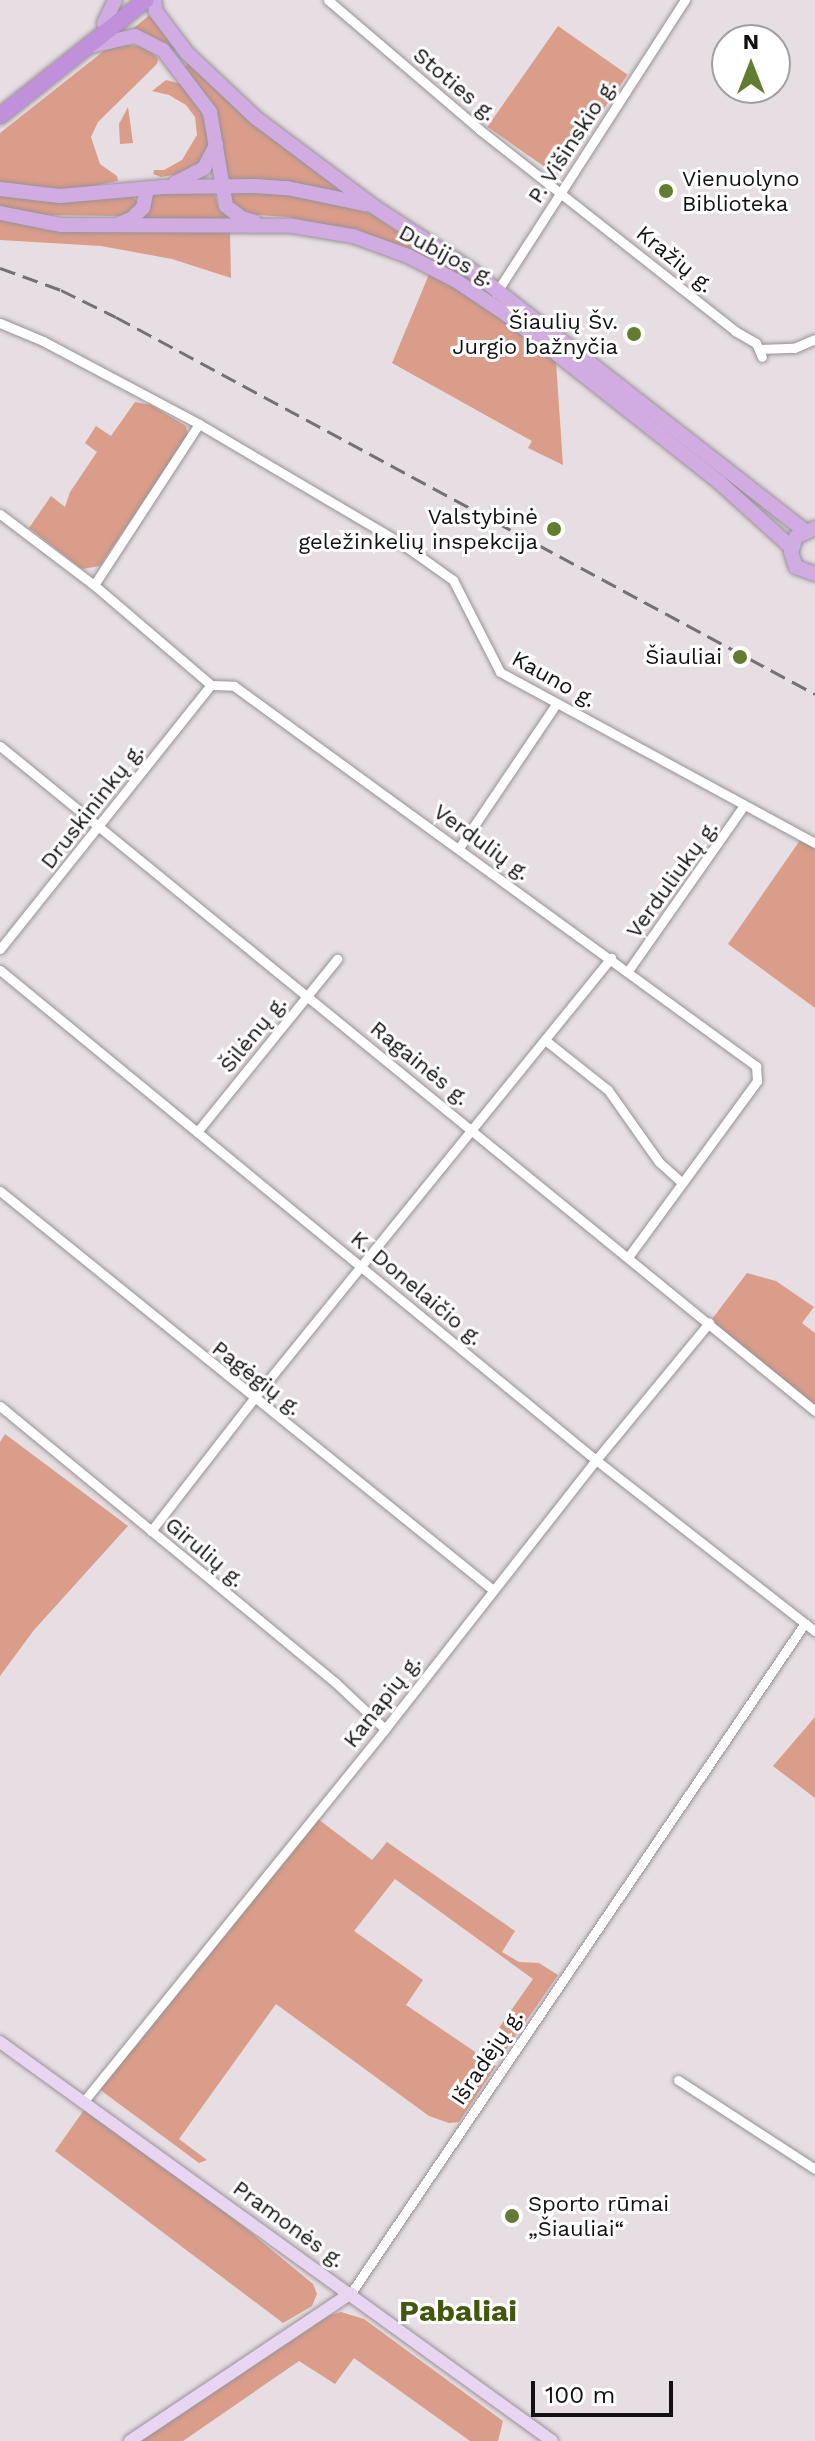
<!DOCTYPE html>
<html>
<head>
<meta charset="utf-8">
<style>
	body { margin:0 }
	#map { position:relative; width:815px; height:2441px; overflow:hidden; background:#e6dee3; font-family:"Work Sans",sans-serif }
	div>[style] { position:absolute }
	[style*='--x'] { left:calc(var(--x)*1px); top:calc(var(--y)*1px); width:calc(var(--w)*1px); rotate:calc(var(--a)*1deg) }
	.green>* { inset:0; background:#da9d89; transform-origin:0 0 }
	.roads { filter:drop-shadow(0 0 2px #989195) drop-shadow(0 0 2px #989195) }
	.minor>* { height:9px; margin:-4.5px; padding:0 4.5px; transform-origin:4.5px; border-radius:4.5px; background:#fff }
	.secondary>* { height:12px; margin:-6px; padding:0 6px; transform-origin:6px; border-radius:6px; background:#e8d5f1 }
	.primary>* { height:14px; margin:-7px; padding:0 7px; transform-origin:7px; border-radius:7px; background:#d0ace3 }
	.trunk>* { height:16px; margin:-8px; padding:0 8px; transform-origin:8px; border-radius:8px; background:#c090da }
	.rail>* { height:3px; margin-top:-1.5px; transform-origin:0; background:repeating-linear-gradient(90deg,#767074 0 16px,transparent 0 24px) }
	.dots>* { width:22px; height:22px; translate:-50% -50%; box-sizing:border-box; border:4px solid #fff; border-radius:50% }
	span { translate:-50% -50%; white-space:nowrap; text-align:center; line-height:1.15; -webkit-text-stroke:6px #fff; paint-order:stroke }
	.street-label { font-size:22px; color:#131012 }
	.poi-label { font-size:22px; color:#131012 }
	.left { translate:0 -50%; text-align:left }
	.right { translate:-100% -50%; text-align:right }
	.district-label { font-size:30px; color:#41580e; font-weight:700 }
	.north { position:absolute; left:711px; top:24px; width:80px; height:80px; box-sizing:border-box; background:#fff; border:2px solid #a19fa0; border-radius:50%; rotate:0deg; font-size:22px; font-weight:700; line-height:32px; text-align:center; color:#131012 }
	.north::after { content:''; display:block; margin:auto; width:28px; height:36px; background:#627d31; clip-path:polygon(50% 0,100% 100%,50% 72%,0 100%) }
	.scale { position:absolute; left:531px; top:2381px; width:142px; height:36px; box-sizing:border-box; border:4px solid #131012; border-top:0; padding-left:10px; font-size:24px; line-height:28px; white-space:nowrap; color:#131012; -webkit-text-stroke:6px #fff; paint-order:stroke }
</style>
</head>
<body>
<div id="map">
	<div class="green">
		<i style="clip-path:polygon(152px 13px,176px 49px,174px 51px,149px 35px,129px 32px)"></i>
		<i style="left:558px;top:26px;width:85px;height:123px;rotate:35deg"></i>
		<i style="clip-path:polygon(127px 45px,147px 47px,158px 59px,157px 64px,98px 122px,91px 137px,100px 164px,117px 176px,118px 181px,67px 191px,0 183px,0 133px,105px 50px)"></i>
		<i style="clip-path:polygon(189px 62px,351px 193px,298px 184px,224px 180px,216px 114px,185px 67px)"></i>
		<i style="clip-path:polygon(166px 80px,181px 84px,199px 105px,210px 139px,202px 162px,179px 174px,161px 177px,153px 174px,154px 170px,164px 170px,182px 160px,197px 135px,195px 117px,186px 105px,169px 95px,152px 91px)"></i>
		<i style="clip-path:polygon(128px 107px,133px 143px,120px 144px,119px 124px)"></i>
		<i style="clip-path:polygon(214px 191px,219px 209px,232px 220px,140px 221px,151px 195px)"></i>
		<i style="clip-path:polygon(226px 191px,293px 195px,370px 213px,481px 287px,363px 234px,288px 217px,245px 214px,232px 208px)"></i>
		<i style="clip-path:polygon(0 195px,41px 201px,133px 196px,139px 204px,125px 216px,31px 215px,0 208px)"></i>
		<i style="clip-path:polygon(0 219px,47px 230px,88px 232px,230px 231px,231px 278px,172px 259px,101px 246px,0 240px)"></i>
		<i style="clip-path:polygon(430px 272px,466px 292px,556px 362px,563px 465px,528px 448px,532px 441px,392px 363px)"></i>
		<i style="clip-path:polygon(135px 402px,151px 405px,186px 426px,188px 435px,100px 566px,82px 569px,29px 528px,51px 496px,65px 507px,70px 492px,97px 452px,85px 443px,96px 426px,111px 436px)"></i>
		<i style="clip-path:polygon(803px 836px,815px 843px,815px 1008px,728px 944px)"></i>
		<i style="clip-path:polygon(747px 1273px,776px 1281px,814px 1307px,802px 1323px,815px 1333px,815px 1411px,709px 1323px)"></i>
		<i style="clip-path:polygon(5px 1434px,128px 1526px,34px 1630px,0 1676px,0 1442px)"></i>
		<i style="clip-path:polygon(815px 1717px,815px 1798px,773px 1766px)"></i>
		<i style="clip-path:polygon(314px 1816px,372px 1860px,387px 1842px,515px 1931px,502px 1952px,519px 1962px,539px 1963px,558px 1975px,503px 2054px,487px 2045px,533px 1979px,395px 1879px,354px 1931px,423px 1980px,406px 2005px,496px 2066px,459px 2122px,449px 2123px,429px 2116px,276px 2004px,179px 2139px,207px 2160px,199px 2163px,95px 2086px)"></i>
		<i style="clip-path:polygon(84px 2110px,226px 2212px,313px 2284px,317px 2294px,312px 2306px,283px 2323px,55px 2151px)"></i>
		<i style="clip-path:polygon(341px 2312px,364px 2319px,503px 2421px,498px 2441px,470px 2441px,354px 2358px,335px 2384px,299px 2361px,183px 2441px,141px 2441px,330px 2315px)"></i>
	</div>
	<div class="roads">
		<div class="minor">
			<i style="--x:328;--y:0;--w:200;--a:40.5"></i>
			<i style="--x:480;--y:130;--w:325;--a:38.2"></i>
			<i style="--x:735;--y:331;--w:24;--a:30"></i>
			<i style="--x:756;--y:343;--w:15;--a:67"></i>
			<i style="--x:496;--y:293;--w:349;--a:-57.2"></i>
			<i style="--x:0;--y:323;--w:47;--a:22.7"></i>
			<i style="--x:43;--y:341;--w:177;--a:28"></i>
			<i style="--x:199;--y:424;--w:234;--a:30.5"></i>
			<i style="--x:401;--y:543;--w:64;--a:35.4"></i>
			<i style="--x:453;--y:580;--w:103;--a:62.9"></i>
			<i style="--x:500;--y:672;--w:358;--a:28.5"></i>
			<i style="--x:759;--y:349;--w:35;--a:-2"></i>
			<i style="--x:794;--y:348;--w:23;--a:-23"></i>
			<i style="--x:0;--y:514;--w:118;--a:37.1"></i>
			<i style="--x:94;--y:585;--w:154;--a:40.5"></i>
			<i style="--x:211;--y:685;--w:23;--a:2"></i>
			<i style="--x:234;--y:686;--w:646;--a:36.05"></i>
			<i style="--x:756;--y:1066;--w:15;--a:86"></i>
			<i style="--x:757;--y:1081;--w:218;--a:126.2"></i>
			<i style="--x:94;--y:585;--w:192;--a:-56.9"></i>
			<i style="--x:0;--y:746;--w:1052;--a:39.21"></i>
			<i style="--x:459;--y:848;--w:174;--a:-56"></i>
			<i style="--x:0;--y:949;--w:338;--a:-51.4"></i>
			<i style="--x:0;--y:970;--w:772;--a:39.43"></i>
			<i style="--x:596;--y:1460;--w:278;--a:38"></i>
			<i style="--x:628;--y:971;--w:200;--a:-55"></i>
			<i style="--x:545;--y:1040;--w:80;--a:38.4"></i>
			<i style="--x:608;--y:1090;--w:88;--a:54.7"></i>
			<i style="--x:659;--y:1162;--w:31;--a:42"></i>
			<i style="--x:197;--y:1132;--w:223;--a:-51"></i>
			<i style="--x:0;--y:1191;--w:634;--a:38.98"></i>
			<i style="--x:0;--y:1406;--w:435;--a:39.5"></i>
			<i style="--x:336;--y:1683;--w:67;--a:43.2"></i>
			<i style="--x:151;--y:1531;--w:168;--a:-52.2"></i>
			<i style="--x:254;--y:1398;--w:567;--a:-50.95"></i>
			<i style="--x:678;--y:2080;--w:163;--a:33"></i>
			<i style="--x:84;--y:2101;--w:479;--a:-51"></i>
			<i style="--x:385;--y:1729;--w:342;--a:-51.9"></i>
			<i style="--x:596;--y:1460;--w:178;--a:-50.5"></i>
			<i style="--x:351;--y:2293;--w:809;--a:-55.88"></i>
		</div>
		<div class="secondary">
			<i style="--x:0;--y:2042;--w:681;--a:35.86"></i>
			<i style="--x:130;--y:2441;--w:266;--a:-33.8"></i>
		</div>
		<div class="primary">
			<i style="--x:154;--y:0;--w:12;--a:81"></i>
			<i style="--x:156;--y:12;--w:51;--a:52.9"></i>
			<i style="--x:187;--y:53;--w:95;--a:43.3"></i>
			<i style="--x:256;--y:118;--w:146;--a:36.9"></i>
			<i style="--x:373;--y:206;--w:117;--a:33.1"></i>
			<i style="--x:471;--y:270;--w:422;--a:38"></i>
			<i style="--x:104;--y:23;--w:25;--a:-64"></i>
			<i style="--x:91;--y:46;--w:45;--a:-12.8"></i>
			<i style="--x:135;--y:36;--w:31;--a:27"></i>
			<i style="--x:163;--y:50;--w:78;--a:52.8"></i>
			<i style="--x:210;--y:112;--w:95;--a:80.3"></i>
			<i style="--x:226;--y:206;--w:20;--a:37"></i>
			<i style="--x:242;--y:218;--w:13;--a:18"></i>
			<i style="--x:175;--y:183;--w:33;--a:-27"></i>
			<i style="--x:204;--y:168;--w:26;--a:-62"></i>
			<i style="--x:0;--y:189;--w:60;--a:6.7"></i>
			<i style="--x:60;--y:196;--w:103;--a:-5"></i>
			<i style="--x:163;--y:187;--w:92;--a:-0.6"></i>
			<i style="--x:255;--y:186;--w:32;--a:4"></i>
			<i style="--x:287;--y:188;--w:80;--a:11.6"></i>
			<i style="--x:0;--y:213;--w:63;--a:11"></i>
			<i style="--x:62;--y:225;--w:231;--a:0.2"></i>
			<i style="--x:293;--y:226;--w:61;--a:9.5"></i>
			<i style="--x:353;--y:236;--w:59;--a:20"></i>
			<i style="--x:408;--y:256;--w:53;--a:27.1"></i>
			<i style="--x:455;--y:280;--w:65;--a:33.7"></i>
			<i style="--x:509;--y:316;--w:268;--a:38.3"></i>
			<i style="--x:719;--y:482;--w:97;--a:42.1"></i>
			<i style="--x:119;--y:224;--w:13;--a:-23"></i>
			<i style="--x:131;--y:219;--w:16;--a:-43"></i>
			<i style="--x:143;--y:208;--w:19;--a:-78"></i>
			<i style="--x:815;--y:528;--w:21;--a:155"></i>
			<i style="--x:796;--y:537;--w:16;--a:108"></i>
			<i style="--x:791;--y:552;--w:16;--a:72"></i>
			<i style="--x:796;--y:567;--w:20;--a:20"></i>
		</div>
		<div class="trunk">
			<i style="--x:0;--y:116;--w:186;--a:-38.5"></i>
		</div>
	</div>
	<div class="rail">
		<i style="--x:0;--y:268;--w:65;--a:19.8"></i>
		<i style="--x:61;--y:290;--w:61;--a:26.1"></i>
		<i style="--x:116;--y:317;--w:794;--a:28.34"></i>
	</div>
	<div class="dots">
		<i style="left:666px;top:191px;background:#627d31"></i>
		<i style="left:634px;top:334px;background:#627d31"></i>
		<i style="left:554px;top:529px;background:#627d31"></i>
		<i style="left:740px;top:657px;background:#627d31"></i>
		<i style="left:512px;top:2216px;background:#627d31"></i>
	</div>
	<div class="street-label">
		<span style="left:455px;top:84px;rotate:40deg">Stoties g.</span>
		<span style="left:572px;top:141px;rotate:-57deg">P. Višinskio g.</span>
		<span style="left:447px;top:255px;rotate:28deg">Dubijos g.</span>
		<span style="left:675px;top:259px;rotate:39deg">Kražių g.</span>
		<span style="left:554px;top:679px;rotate:29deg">Kauno g.</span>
		<span style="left:92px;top:806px;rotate:-52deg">Druskininkų g.</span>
		<span style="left:482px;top:842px;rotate:36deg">Verdulių g.</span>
		<span style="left:672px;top:879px;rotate:-54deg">Verduliukų g.</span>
		<span style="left:253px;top:1034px;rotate:-51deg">Šilėnų g.</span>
		<span style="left:420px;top:1063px;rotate:39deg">Ragainės g.</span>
		<span style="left:417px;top:1288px;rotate:40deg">K. Donelaičio g.</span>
		<span style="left:257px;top:1378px;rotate:38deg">Pagėgių g.</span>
		<span style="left:205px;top:1552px;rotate:40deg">Girulių g.</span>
		<span style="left:382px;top:1701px;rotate:-52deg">Kanapių g.</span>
		<span style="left:487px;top:2057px;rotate:-56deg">Išradėjų g.</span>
		<span style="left:289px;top:2224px;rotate:36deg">Pramonės g.</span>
	</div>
	<div class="poi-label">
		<span class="left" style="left:682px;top:191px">Vienuolyno<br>Biblioteka</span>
		<span class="right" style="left:618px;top:334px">Šiaulių Šv.<br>Jurgio bažnyčia</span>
		<span class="right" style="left:538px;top:529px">Valstybinė<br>geležinkelių inspekcija</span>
		<span class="right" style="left:722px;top:657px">Šiauliai</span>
		<span class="left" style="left:528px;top:2216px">Sporto rūmai<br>„Šiauliai“</span>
	</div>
	<div class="district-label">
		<span style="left:458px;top:2311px">Pabaliai</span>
	</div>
	<div class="north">N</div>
	<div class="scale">100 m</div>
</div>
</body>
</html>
